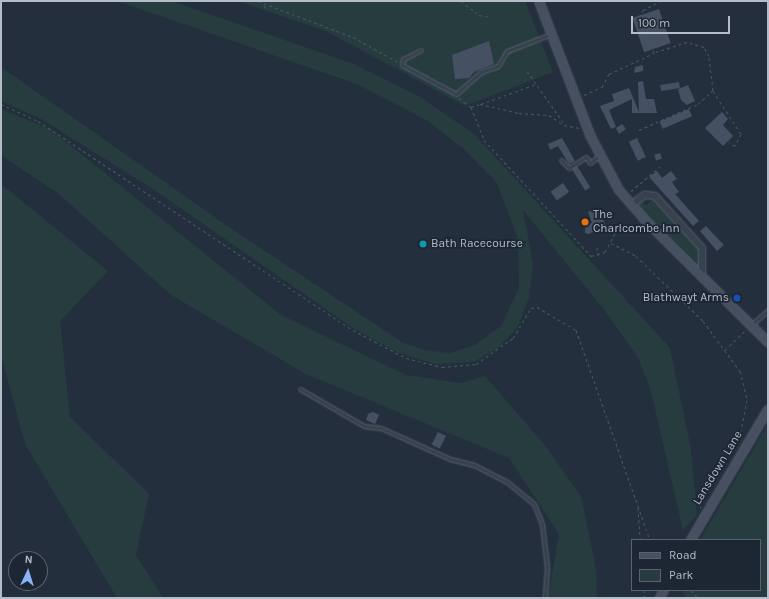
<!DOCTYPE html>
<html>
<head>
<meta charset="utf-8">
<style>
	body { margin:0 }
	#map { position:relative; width:769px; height:599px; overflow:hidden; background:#242f3e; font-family:Karla,sans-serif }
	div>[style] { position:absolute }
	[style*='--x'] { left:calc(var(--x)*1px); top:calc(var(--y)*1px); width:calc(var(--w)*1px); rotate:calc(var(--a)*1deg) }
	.green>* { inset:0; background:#263c3f }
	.building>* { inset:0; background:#455162; transform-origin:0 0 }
	.path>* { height:1px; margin-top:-0.5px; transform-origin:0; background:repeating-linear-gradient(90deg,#44595c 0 3px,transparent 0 6px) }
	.roads { filter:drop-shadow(0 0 1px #565f6c) drop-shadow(0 0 1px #565f6c) }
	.lane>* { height:3px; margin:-1.5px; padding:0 1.5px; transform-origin:1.5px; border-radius:1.5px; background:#38414e }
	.street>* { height:6px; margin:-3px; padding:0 3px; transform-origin:3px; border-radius:3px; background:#38414e }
	.secondary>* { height:8px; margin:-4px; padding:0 4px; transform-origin:4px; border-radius:4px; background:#465061 }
	.dots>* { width:11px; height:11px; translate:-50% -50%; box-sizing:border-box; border:2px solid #1d2633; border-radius:50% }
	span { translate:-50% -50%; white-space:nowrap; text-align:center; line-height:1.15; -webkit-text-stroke:3.5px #1d2633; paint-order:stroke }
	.poi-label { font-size:12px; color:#b4bcc9 }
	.left { translate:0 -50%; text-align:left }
	.right { translate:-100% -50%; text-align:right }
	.street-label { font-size:12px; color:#b4bcc9 }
	.frame { position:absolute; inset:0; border:2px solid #b4bcc9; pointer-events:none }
	.legend { position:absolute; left:631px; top:539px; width:130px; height:52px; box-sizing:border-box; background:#1d2633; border:1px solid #59626f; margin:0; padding:5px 7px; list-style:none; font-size:12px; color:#b4bcc9 }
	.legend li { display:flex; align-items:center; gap:8px; height:20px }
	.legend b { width:20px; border:1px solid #59626f }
	.north { position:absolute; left:8px; top:551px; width:40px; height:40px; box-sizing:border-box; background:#1d2633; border:1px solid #59626f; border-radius:50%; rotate:4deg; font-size:11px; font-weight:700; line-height:16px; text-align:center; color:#b4bcc9 }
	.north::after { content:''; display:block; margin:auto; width:14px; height:18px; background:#8ab4f8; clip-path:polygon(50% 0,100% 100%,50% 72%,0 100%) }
	.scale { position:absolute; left:631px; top:16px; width:99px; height:18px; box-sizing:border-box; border:2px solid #b4bcc9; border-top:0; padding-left:5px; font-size:12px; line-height:14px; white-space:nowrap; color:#b4bcc9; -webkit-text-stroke:3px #1d2633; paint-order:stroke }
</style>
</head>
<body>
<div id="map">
	<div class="green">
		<i style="clip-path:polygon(117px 1px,171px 1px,351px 63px,420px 97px,474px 134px,670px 348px,691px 449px,697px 515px,683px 530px,651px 391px,638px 358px,606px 312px,523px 210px,533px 264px,529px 298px,517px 328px,498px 348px,474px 362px,435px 364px,399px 353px,356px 330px,153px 189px,41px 119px,1px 101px,1px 67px,226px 225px,402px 342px,424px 350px,450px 353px,475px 345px,501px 326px,519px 288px,518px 239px,497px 183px,465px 150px,428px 121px,357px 84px)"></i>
		<i style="clip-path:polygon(238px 1px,525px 1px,553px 72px,465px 106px,328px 32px)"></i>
		<i style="clip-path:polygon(1px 109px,50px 129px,281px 315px,406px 375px,461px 383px,485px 376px,544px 444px,581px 496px,596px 569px,597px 598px,548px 598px,559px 534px,509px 458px,306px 374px,171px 295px,59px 194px,1px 155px)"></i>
		<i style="clip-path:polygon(1px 184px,108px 271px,60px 321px,70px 417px,149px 494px,136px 555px,163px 598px,117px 598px,25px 444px,1px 355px)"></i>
		<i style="clip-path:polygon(653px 199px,698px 248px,701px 271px,636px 205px,641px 201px,646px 205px)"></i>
		<i style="clip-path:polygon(768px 424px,768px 598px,687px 598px,681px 590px,760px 590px,760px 540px,700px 540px)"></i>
	</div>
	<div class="building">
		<i style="left:659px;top:9px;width:36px;height:28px;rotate:71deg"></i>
		<i style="clip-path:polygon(489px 41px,494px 64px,474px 72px,469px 78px,455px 79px,452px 55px)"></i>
		<i style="clip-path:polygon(643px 65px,643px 71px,634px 73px,635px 67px)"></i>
		<i style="clip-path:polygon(643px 81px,646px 99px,654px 99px,657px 113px,632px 113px,632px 99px,609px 110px,616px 127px,611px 129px,600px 106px,614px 101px,612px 94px,629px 88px,639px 112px,638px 82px)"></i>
		<i style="left:679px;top:82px;width:6px;height:19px;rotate:81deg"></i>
		<i style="clip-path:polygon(688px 85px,695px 101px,687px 105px,681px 100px,678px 89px)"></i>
		<i style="left:689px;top:109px;width:8px;height:32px;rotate:67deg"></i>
		<i style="clip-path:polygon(722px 112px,728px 119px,723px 125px,733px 136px,723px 146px,705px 128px)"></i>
		<i style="clip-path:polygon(622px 124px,626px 129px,619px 134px,616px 128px)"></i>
		<i style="clip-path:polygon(562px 138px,575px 161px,569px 164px,558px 146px,550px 150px,548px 144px)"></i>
		<i style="left:637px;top:138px;width:21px;height:9px;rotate:65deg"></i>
		<i style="left:660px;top:153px;width:6px;height:6px;rotate:72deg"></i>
		<i style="left:577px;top:166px;width:25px;height:6px;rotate:58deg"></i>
		<i style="clip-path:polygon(657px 171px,662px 178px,671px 171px,677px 179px,672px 182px,679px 192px,675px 194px,699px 221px,693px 226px,649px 177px)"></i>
		<i style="left:563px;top:183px;width:11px;height:15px;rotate:56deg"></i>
		<i style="clip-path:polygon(598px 208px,606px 226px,589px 234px,585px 233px,585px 225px,592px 223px,588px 212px)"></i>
		<i style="clip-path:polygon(706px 226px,724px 245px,717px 251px,700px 231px)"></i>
		<i style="clip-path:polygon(373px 412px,379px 415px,375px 424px,366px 420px,368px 414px)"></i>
		<i style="left:438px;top:432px;width:9px;height:14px;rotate:27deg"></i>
	</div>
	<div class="path">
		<i style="--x:258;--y:1;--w:102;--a:20.8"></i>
		<i style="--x:353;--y:37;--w:51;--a:29.1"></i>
		<i style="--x:461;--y:1;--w:23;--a:38"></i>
		<i style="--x:479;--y:15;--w:12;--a:9"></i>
		<i style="--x:264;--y:8;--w:4;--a:-63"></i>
		<i style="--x:527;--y:71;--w:62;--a:54.8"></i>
		<i style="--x:713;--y:91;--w:51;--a:56.9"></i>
		<i style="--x:741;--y:134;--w:13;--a:117"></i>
		<i style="--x:735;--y:146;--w:7;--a:-146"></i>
		<i style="--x:584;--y:95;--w:20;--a:-24"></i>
		<i style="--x:602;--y:87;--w:15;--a:-62"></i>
		<i style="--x:609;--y:74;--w:50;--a:-25"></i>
		<i style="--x:654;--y:53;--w:39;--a:-113"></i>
		<i style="--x:639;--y:17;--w:8;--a:-60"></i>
		<i style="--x:643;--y:10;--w:20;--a:-27"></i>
		<i style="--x:459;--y:98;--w:15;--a:37"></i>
		<i style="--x:471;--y:107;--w:9;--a:-18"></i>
		<i style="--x:480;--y:104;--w:40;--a:13"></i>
		<i style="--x:519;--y:113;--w:30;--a:4"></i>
		<i style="--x:549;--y:115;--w:18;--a:34"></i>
		<i style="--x:1;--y:104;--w:41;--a:24.7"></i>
		<i style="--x:38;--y:121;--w:378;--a:33.6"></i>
		<i style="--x:353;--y:330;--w:60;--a:27.8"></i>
		<i style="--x:406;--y:358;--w:37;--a:14"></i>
		<i style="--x:442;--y:367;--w:34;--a:-5"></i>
		<i style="--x:476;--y:364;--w:45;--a:-35.1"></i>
		<i style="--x:513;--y:338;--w:35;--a:-59"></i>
		<i style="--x:531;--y:308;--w:6;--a:-9"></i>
		<i style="--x:537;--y:307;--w:45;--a:30.5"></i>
		<i style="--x:576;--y:330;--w:223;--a:70.6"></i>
		<i style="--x:481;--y:104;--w:59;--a:-20"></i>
		<i style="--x:471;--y:107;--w:35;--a:68"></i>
		<i style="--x:484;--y:140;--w:158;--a:47.3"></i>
		<i style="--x:591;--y:256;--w:15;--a:-16"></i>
		<i style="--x:605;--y:252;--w:27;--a:-62"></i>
		<i style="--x:564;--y:125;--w:16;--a:11"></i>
		<i style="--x:639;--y:130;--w:64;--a:-23.8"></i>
		<i style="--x:698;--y:104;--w:21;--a:-43"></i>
		<i style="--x:713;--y:90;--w:34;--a:-97"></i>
		<i style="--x:709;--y:56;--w:10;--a:-119"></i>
		<i style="--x:704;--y:47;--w:18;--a:-164"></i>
		<i style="--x:687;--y:42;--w:35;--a:162"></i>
		<i style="--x:631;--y:191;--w:38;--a:-40"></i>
		<i style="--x:611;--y:243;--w:28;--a:27"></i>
		<i style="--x:636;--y:256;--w:93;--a:44.1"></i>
		<i style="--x:703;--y:321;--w:62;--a:53.5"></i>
		<i style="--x:740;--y:371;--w:30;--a:76"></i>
		<i style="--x:747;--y:400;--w:31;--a:101"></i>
		<i style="--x:741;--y:430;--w:79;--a:119.5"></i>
		<i style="--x:702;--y:499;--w:10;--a:101"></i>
		<i style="--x:597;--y:247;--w:9;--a:84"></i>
		<i style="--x:725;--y:350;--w:29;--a:-44"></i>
		<i style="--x:638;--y:508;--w:32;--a:86"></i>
		<i style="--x:644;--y:590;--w:8;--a:83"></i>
		<i style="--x:691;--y:590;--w:11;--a:49"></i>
	</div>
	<div class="roads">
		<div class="lane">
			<i style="--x:421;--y:50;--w:20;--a:153"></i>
			<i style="--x:403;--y:59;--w:6;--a:99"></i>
			<i style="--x:402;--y:65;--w:61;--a:28.2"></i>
			<i style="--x:456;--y:94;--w:33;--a:-41"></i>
			<i style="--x:481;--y:72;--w:18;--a:-19"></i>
			<i style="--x:498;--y:66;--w:17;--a:-59"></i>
			<i style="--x:507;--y:51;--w:47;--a:-21.1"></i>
			<i style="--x:561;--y:160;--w:11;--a:45"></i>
			<i style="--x:569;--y:168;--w:20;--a:-33"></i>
			<i style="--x:586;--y:157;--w:7;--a:56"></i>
			<i style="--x:590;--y:163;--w:13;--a:-39"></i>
			<i style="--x:751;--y:325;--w:23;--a:-41"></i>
			<i style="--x:300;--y:389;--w:74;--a:30"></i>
			<i style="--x:364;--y:426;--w:17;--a:7"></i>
			<i style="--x:381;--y:428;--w:76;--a:24.2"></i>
			<i style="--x:450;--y:459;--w:25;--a:14"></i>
			<i style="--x:474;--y:465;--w:37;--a:27"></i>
			<i style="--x:507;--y:482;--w:35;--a:39"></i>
			<i style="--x:534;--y:504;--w:22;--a:68"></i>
			<i style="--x:542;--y:524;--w:43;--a:83.4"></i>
			<i style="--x:547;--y:567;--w:31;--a:94"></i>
		</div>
		<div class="street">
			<i style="--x:631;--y:205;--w:17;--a:-36"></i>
			<i style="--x:645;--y:195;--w:10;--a:6"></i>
			<i style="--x:655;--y:196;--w:70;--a:47.9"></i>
			<i style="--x:702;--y:248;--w:30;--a:90"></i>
		</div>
		<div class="secondary">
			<i style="--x:539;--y:1;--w:146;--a:69.1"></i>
			<i style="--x:591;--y:137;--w:60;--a:62.2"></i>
			<i style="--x:619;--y:190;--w:38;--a:49"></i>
			<i style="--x:644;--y:219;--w:175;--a:44.8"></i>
			<i style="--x:691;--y:540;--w:151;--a:-59.4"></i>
			<i style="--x:660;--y:598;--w:9;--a:-63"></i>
		</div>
	</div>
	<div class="dots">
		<i style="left:585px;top:222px;background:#e8710a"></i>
		<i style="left:423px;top:244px;background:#0f9aa8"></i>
		<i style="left:737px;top:298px;background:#1a4fb4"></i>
	</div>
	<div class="poi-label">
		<span class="left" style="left:593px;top:222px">The<br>Charlcombe Inn</span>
		<span class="left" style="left:431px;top:244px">Bath Racecourse</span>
		<span class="right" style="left:729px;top:298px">Blathwayt Arms</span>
	</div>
	<div class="street-label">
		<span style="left:718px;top:468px;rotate:-59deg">Lansdown Lane</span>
	</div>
	<div class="frame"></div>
	<ul class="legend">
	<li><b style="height:5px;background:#465061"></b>Road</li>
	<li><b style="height:11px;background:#263c3f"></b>Park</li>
	</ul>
	<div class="north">N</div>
	<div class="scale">100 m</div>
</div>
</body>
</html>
